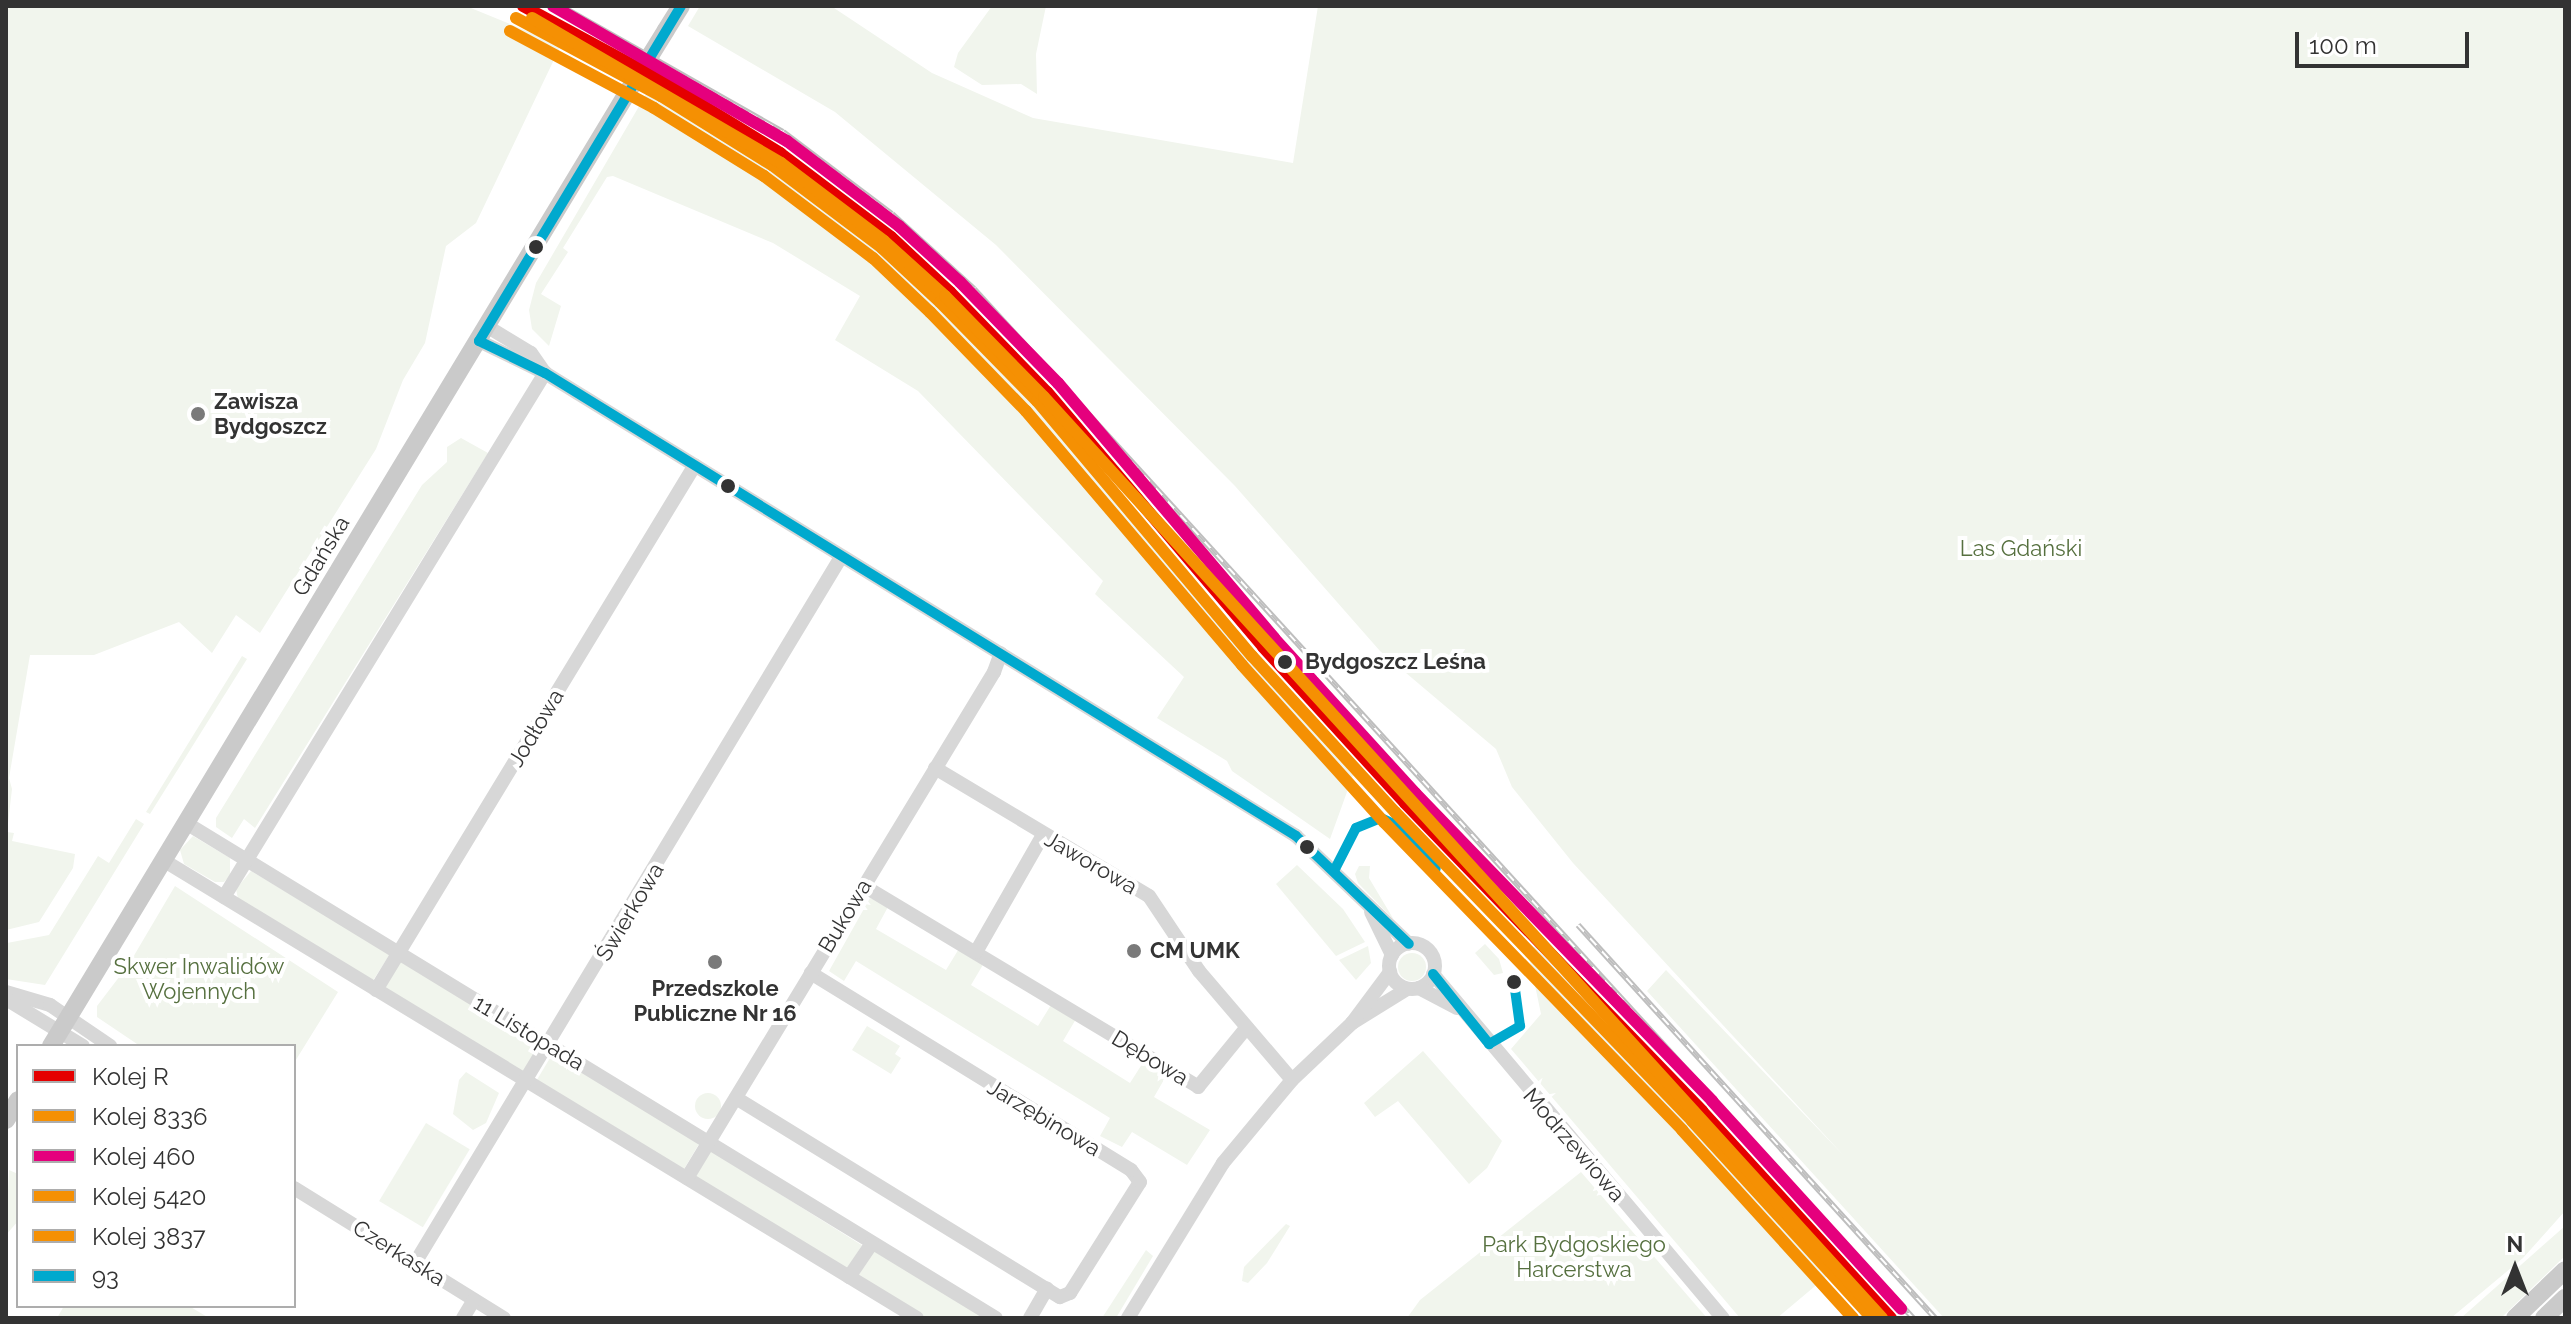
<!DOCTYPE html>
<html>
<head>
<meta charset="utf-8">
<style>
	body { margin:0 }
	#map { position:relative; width:2571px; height:1324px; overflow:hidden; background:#fff; font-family:Raleway,sans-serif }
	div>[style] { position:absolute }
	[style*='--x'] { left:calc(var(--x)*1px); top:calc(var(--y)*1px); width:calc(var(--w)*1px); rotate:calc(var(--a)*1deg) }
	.green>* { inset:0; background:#f1f5ed; transform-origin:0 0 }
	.round { border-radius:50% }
	.minor>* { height:14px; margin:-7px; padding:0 7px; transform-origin:7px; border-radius:7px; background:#d7d7d7 }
	.minor>.ring { margin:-7px; padding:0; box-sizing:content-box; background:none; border:14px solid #d7d7d7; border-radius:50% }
	.major>* { height:18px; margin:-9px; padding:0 9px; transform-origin:9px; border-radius:9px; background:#cacaca }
	.rail>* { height:6px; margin-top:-3px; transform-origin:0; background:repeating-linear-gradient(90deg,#fff 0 9px,#bebebe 0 18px); box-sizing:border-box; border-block:2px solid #bebebe }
	.major-bridge>* { height:18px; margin:-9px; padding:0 9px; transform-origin:9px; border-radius:9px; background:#cacaca }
	.bus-1>* { height:10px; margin:-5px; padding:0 5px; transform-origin:5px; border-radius:5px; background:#00a9ce }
	.rail-1>* { height:12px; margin:-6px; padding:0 6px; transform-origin:6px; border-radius:6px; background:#e50000 }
	.rail-2>* { height:12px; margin:-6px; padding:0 6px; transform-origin:6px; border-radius:6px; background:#f59003 }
	.rail-3>* { height:12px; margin:-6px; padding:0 6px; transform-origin:6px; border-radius:6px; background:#e5007d }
	.rail-4>* { height:12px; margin:-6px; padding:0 6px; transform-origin:6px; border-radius:6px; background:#f59003 }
	.rail-5>* { height:12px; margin:-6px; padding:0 6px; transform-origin:6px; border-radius:6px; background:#f59003 }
	.dots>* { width:22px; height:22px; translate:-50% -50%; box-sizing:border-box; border:4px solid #fff; border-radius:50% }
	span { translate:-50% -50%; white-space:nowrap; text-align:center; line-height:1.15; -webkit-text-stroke:8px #fff; paint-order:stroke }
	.poi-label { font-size:22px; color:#333; font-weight:700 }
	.left { translate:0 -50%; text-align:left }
	.park-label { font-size:22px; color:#56703f }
	.street-label { font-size:22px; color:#333 }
	.stop-label { font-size:22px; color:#333; font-weight:700 }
	.frame { position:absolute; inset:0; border:8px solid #333; pointer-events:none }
	.legend { position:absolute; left:16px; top:1044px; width:280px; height:264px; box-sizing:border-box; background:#fff; border:2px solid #adadad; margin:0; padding:10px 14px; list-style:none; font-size:24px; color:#333 }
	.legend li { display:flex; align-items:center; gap:16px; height:40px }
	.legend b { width:40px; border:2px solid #adadad }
	.north { position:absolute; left:2475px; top:1228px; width:80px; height:80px; -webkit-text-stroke:6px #fff; paint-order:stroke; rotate:0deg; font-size:22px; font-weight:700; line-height:32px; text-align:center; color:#333 }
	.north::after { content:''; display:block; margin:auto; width:28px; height:36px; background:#333; clip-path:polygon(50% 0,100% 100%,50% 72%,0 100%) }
	.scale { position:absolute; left:2295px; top:32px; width:174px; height:36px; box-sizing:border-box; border:4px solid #333; border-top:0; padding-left:10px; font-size:24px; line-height:28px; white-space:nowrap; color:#333; -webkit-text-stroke:6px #fff; paint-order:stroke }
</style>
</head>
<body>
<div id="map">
	<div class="green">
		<i style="clip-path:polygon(6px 6px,466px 6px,561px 45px,476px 223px,446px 246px,425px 343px,403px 380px,376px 449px,260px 633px,236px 615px,212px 653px,179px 622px,94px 655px,30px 655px,9px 778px,12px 789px,7px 832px,14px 833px,12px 841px,75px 854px,73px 868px,39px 922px,6px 930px)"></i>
		<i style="clip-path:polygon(700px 6px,831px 6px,932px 73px,1033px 118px,1293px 163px,1318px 6px,2565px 6px,2565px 1211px,2523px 1258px,2451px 1318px,1944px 1318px,1647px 991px,1666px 970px,1845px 1157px,1573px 863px,1512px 787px,1496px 749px,1380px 651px,1235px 486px,996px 245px,835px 112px,688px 26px)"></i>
		<i style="clip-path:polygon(992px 6px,1046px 6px,1036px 54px,1037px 94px,1021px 84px,982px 85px,954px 67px,958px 53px)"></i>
		<i style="clip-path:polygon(652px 84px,865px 224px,996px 342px,1043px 395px,1039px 400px,1226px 622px,1356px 767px,1330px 839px,1232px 771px,1227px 761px,1157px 718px,1184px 677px,1095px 594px,1103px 581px,918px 391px,835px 340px,860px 296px,773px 243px,613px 176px,607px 177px,563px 248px,568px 252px,541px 294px,561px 306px,549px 346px,532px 329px,529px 310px,536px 283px)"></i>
		<i style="clip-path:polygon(461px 438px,488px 453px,255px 828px,244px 819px,232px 838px,216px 827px,216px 818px,422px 485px,447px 462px,447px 447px)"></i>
		<i style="clip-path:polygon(242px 656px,247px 659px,150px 814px,146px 812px)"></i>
		<i style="clip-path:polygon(136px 819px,144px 824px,45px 985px,6px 979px,7px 943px,49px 935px,98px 856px,109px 863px)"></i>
		<i style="clip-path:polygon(193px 836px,230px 858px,230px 876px,224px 882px,215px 882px,184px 864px,180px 850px)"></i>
		<i style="clip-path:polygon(1297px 865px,1343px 909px,1365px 942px,1336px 956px,1276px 884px)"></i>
		<i style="clip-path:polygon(1359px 866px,1370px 866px,1369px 878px,1394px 920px,1358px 883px,1355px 874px)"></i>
		<i style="clip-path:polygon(251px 871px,390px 954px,372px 982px,238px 899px,236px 889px)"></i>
		<i style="clip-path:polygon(175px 886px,338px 992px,294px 1063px,294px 1046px,140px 1046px,97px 1017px,97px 1006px,129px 964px)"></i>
		<i style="clip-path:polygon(870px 898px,889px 905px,876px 929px,946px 970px,960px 947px,984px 963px,971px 985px,1038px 1026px,1051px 1005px,1076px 1019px,1063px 1041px,1130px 1083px,1144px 1061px,1165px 1078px,1154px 1097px,1210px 1130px,1187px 1165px,1132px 1132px,1122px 1147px,1100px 1136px,1110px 1118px,856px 961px,844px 981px,829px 971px)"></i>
		<i style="clip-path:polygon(1485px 944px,1499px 959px,1503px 973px,1494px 975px,1475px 953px)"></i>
		<i style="clip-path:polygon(1368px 946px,1371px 963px,1356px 980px,1339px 960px)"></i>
		<i style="clip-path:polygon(1535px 946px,1833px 1271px,1777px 1318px,1740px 1318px,1511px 1049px,1541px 1014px,1528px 952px)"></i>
		<i class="round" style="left:1398px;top:953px;width:28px;height:28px"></i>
		<i style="left:400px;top:960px;width:169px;height:35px;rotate:32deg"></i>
		<i style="clip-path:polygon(867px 1026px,900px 1046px,895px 1054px,901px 1058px,891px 1074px,852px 1050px)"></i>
		<i style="clip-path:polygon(1423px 1051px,1502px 1141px,1487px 1168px,1469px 1184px,1398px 1101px,1375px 1117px,1364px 1103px)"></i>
		<i style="left:553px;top:1053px;width:172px;height:34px;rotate:31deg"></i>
		<i style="clip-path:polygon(466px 1072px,499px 1093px,486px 1123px,473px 1130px,453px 1114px,459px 1080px)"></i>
		<i class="round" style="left:695px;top:1093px;width:26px;height:26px"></i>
		<i style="left:426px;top:1123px;width:51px;height:91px;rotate:31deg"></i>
		<i style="left:711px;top:1151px;width:178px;height:31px;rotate:32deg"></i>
		<i style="clip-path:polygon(9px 1170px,18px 1174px,18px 1221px,6px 1235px)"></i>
		<i style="clip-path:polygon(1581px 1172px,1707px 1318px,1407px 1318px,1420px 1300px)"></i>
		<i style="clip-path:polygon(1286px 1224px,1290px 1226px,1267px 1263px,1248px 1283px,1242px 1281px,1244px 1267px)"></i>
		<i style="clip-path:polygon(2565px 1226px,2565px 1256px,2501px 1318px,2461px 1318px)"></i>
		<i style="clip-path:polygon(873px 1250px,985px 1318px,923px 1318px,857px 1278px)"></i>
		<i style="clip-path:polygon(1146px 1250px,1153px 1256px,1116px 1318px,1102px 1318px)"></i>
		<i style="clip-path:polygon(64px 1306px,189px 1306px,209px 1318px,57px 1318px)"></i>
	</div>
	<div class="minor">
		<i style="--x:488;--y:327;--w:50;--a:31.2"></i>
		<i style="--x:531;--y:353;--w:24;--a:55"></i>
		<i style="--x:479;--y:341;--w:73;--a:25.9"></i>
		<i style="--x:545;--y:373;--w:882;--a:31.65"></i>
		<i style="--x:1296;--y:836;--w:156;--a:43.7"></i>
		<i style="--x:935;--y:768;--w:249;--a:30.9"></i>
		<i style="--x:1149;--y:896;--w:90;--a:56.3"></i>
		<i style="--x:1199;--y:971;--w:143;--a:49.5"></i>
		<i style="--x:186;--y:823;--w:949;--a:31.43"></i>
		<i style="--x:163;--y:860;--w:882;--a:31.28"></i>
		<i style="--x:864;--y:886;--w:390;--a:31"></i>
		<i style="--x:1198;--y:1087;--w:77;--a:-50.8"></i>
		<i style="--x:224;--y:897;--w:615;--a:-58.51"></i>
		<i style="--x:1371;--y:912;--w:48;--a:64"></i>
		<i class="ring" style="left:1389px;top:943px;width:32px;height:32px"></i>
		<i style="--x:976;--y:952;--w:135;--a:-60.2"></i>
		<i style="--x:1433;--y:974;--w:450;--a:49.9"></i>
		<i style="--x:1419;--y:988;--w:43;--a:27.8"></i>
		<i style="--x:376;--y:990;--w:614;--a:-58.72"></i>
		<i style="--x:6;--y:992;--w:46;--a:16.5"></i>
		<i style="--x:50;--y:1005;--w:73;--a:34.3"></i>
		<i style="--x:6;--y:999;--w:90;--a:31.4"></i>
		<i style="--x:1352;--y:1023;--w:65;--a:-31.7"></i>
		<i style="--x:736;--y:1098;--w:380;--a:31.6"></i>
		<i style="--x:1060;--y:1297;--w:11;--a:-22"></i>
		<i style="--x:1070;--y:1293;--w:131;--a:-57.8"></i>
		<i style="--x:1140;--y:1182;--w:15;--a:-127"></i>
		<i style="--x:1131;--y:1170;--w:376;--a:-148.4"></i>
		<i style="--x:687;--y:1178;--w:592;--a:-58.75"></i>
		<i style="--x:994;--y:672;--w:20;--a:-70"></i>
		<i style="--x:294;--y:1188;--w:247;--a:31.8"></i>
		<i style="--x:415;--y:1263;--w:825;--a:-58.89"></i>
		<i style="--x:849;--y:1277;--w:41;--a:-55.9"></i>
		<i style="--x:463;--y:1318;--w:21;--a:-59"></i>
		<i style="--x:1030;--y:1318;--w:34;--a:-60"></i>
		<i style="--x:1128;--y:1318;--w:182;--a:-58.5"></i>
		<i style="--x:1223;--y:1163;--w:108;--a:-50.3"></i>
		<i style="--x:1292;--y:1080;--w:83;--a:-43.5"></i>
		<i style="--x:1352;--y:1023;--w:64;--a:-53.3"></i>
	</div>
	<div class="major">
		<i style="--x:666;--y:30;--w:28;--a:-58"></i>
		<i style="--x:51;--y:1046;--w:1117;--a:-58.84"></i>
		<i style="--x:6;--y:1120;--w:23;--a:-59"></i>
		<i style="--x:2515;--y:1318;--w:69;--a:-43.8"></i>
		<i style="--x:2544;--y:1318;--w:29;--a:-44"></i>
	</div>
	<div class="rail">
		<i style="--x:561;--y:6;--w:255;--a:29.6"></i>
		<i style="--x:783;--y:132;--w:136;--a:37"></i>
		<i style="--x:892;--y:214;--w:111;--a:42.4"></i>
		<i style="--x:974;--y:289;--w:1393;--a:47.62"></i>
		<i style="--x:1578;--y:925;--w:531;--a:47.75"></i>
	</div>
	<div class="major-bridge">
		<i style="--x:629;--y:90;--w:70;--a:-58.3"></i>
	</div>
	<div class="bus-1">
		<i style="--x:479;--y:341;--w:73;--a:25.9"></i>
		<i style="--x:545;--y:373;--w:882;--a:31.65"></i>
		<i style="--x:1296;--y:836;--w:156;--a:43.7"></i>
		<i style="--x:479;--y:341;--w:391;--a:-58.9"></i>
		<i style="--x:1335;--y:869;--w:46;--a:-62.9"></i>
		<i style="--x:1356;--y:828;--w:27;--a:-22"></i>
		<i style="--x:1381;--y:818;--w:17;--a:25"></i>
		<i style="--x:1396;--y:825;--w:59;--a:47.7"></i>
		<i style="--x:1433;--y:974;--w:90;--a:51.3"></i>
		<i style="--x:1489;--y:1044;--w:36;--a:-30"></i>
		<i style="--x:1520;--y:1026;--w:44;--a:-97.8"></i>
	</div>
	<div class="rail-1">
		<i style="--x:523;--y:6;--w:165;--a:28.3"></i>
		<i style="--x:668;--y:84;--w:132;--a:31.6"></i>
		<i style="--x:780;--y:153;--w:139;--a:37.1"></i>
		<i style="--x:891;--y:237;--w:81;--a:43"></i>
		<i style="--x:950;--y:292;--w:139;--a:45.9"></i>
		<i style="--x:1047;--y:392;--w:334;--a:49.7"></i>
		<i style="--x:1263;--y:647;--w:211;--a:47.7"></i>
		<i style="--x:1405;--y:803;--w:428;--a:46"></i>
		<i style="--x:1702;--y:1111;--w:280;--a:47.6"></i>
	</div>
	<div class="rail-2">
		<i style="--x:516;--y:18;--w:165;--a:28.3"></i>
		<i style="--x:661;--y:96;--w:131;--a:31.9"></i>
		<i style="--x:772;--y:165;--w:138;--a:37"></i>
		<i style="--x:882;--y:248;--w:79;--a:43"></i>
		<i style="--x:940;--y:302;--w:139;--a:45.6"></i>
		<i style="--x:1037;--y:401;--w:334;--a:49.9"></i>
		<i style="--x:1252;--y:656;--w:212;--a:47.5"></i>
		<i style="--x:1395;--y:812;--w:429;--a:46.1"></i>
		<i style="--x:1692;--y:1121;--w:267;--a:47.6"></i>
	</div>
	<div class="rail-3">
		<i style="--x:553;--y:6;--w:270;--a:30"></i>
		<i style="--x:787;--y:141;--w:141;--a:37.2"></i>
		<i style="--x:899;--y:226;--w:83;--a:42.6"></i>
		<i style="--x:960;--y:282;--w:141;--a:45.9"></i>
		<i style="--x:1058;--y:383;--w:334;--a:49.7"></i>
		<i style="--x:1274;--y:638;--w:210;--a:47.7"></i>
		<i style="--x:1415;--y:793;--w:428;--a:46"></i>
		<i style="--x:1712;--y:1101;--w:281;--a:47.7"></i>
	</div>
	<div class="rail-4">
		<i style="--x:510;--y:31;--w:163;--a:28.1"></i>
		<i style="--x:654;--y:108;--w:129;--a:31.7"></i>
		<i style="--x:764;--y:176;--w:136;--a:37"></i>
		<i style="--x:873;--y:258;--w:79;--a:43.5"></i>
		<i style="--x:930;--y:312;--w:138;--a:45.9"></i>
		<i style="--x:1026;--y:411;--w:333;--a:49.6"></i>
		<i style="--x:1242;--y:665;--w:212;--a:47.9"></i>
		<i style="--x:1384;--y:822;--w:429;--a:45.9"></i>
		<i style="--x:1682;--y:1130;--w:254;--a:47.7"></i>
	</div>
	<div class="rail-5">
		<i style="--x:532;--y:18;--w:288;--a:30.2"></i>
		<i style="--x:781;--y:163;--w:129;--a:37.1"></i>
		<i style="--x:884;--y:241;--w:82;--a:42"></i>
		<i style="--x:945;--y:296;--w:141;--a:45.6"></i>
		<i style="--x:1044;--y:397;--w:1245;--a:47.7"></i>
	</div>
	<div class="dots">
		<i style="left:536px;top:247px;background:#333"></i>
		<i style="left:198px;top:414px;background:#7a7a7a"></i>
		<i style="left:728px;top:486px;background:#333"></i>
		<i style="left:1285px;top:662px;background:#333"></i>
		<i style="left:1307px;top:847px;background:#333"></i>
		<i style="left:1134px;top:951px;background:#7a7a7a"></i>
		<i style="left:715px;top:962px;background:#7a7a7a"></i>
		<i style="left:1514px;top:982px;background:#333"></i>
	</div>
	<div class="poi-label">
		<span class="left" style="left:214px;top:414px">Zawisza<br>Bydgoszcz</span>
		<span class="left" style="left:1150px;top:951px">CM UMK</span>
		<span style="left:715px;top:1001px">Przedszkole<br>Publiczne Nr 16</span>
	</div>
	<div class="park-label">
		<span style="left:2021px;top:549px">Las Gdański</span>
		<span style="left:199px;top:979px">Skwer Inwalidów<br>Wojennych</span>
		<span style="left:1574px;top:1257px">Park Bydgoskiego<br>Harcerstwa</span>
	</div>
	<div class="street-label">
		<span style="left:321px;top:556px;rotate:-59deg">Gdańska</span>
		<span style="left:536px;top:728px;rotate:-59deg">Jodłowa</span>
		<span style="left:1091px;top:863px;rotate:30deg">Jaworowa</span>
		<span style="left:630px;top:912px;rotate:-59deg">Świerkowa</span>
		<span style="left:845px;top:916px;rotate:-59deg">Bukowa</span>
		<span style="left:529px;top:1033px;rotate:31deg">11 Listopada</span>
		<span style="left:1150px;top:1058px;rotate:31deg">Dębowa</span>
		<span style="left:1044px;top:1118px;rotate:31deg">Jarzębinowa</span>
		<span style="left:1574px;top:1145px;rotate:49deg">Modrzewiowa</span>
		<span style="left:399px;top:1253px;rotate:32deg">Czerkaska</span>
	</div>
	<div class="stop-label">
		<span class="left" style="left:1305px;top:662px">Bydgoszcz Leśna</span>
	</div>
	<div class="frame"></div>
	<ul class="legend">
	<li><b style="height:10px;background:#e50000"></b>Kolej R</li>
	<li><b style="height:10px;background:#f59003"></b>Kolej 8336</li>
	<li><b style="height:10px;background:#e5007d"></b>Kolej 460</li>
	<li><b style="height:10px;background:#f59003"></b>Kolej 5420</li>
	<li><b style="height:10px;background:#f59003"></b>Kolej 3837</li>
	<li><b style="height:10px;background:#00a9ce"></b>93</li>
	</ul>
	<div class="north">N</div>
	<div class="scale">100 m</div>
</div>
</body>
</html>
